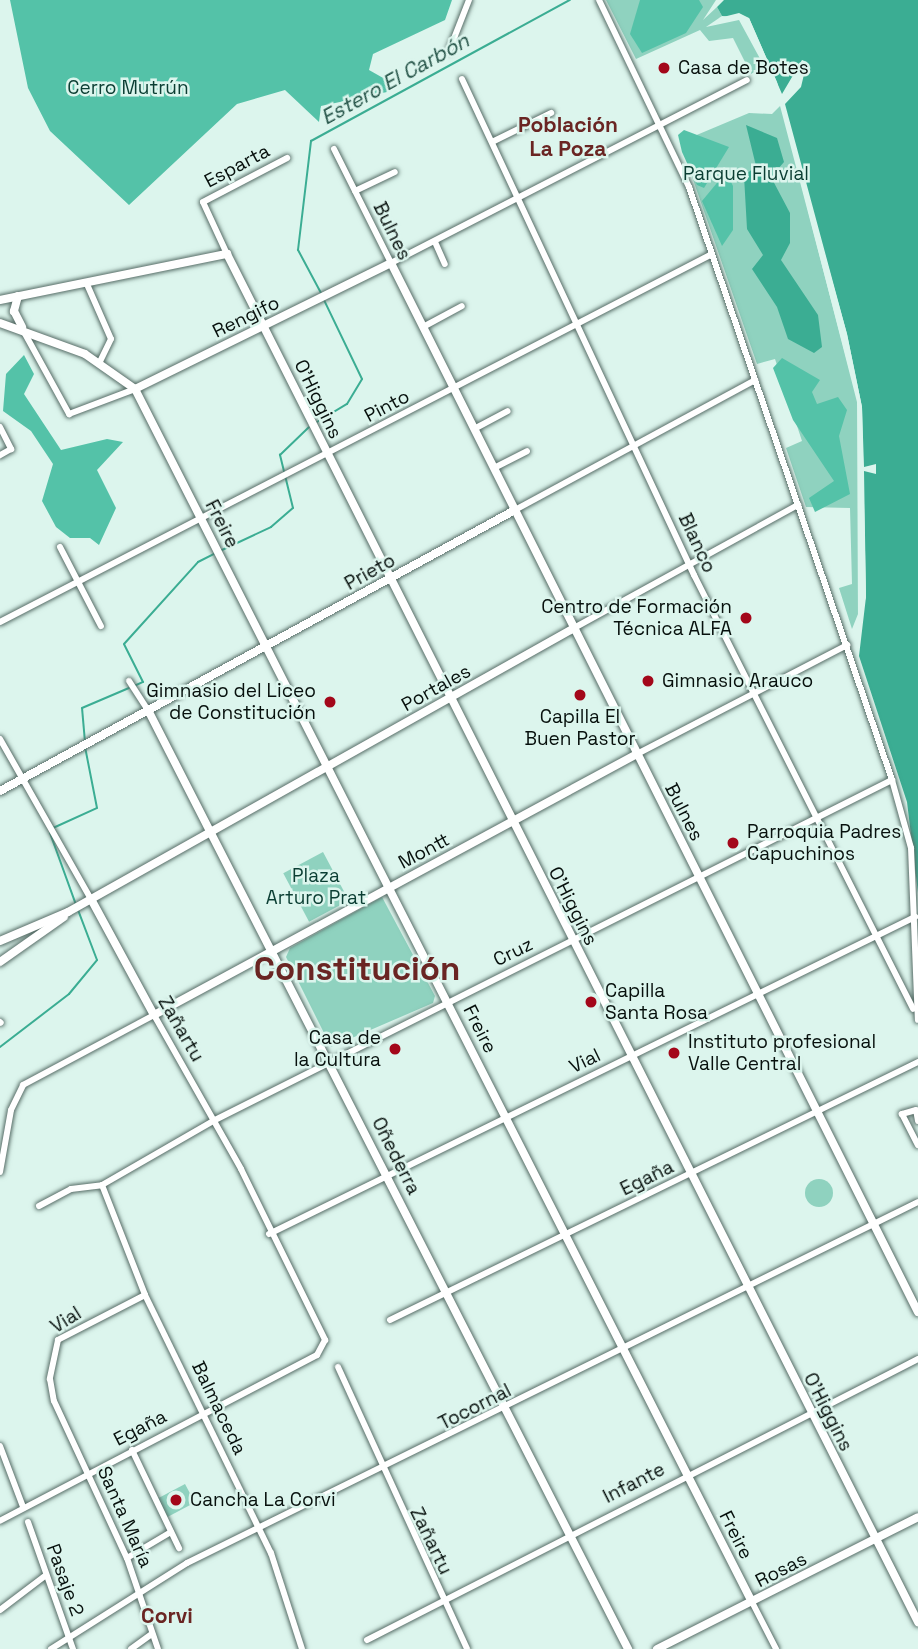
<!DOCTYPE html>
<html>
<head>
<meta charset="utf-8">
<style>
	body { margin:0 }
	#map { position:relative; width:918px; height:1649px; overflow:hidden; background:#dcf5ed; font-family:"Space Grotesk",sans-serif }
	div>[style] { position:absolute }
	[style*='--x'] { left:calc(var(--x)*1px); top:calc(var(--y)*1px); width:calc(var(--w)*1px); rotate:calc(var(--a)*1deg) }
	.green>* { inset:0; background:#8fd2bf; transform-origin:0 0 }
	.round { border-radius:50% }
	.forest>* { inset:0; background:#54c2a8 }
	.water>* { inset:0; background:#3bad93 }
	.pier>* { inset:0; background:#dcf5ed }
	.stream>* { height:2px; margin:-1px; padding:0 1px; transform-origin:1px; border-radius:1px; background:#3bad93 }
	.roads { filter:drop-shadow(0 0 2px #576d67) drop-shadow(0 0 2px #576d67) }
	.street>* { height:6px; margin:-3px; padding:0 3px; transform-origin:3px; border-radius:3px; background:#fff }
	.secondary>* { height:8px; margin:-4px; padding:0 4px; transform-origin:4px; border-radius:4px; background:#fff }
	.dots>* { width:19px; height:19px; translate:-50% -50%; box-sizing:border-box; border:4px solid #dcf5ed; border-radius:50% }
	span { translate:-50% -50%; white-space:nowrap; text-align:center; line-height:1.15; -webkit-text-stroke:5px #dcf5ed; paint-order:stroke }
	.poi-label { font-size:19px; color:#07100d }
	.left { translate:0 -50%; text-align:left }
	.right { translate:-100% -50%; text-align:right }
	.park-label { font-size:19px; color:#0b3e33 }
	.street-label { font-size:19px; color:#07100d }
	.water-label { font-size:21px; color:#245347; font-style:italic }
	.neighbourhood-label { font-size:21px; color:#6a2523; font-weight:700 }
	.town-label { font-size:33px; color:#6a2523; font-weight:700 }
</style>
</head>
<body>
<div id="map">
	<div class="green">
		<i style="clip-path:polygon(606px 0,716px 0,703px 20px,717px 7px,722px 16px,706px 27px,739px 20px,764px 66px,751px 74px,733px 38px,709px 41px,700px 30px,636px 59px)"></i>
		<i style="clip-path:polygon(781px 105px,858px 406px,862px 604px,852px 629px,839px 588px,852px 584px,850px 508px,806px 507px,786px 448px,802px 441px,775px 359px,757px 364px,680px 142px,749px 113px,772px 114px)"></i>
		<i style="left:323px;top:852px;width:55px;height:45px;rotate:62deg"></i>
		<i style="clip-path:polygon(382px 897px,435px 996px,433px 1003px,331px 1047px,286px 957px,290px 948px)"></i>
		<i class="round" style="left:805px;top:1179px;width:28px;height:28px"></i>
		<i style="left:185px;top:1484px;width:21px;height:31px;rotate:62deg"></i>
	</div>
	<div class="forest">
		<i style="clip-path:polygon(10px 0,452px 0,445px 20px,373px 54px,369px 70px,392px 83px,387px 92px,321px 106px,319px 122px,285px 90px,237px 104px,129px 205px,50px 131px,28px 88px)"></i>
		<i style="clip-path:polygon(640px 0,699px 0,703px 7px,686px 33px,642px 53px,630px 34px)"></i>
		<i style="clip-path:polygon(684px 130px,729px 147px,704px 188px,697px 185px,682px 152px,678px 135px)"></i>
		<i style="clip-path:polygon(726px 172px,733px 186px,733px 230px,722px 246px,702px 201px)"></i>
		<i style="clip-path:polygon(24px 355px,34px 374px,24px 394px,61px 450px,107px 439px,123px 442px,97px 470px,116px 508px,99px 545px,90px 538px,70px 538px,56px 527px,42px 501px,53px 464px,31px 431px,3px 411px,6px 374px)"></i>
		<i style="clip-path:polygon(782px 358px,820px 380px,812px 392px,817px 404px,838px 397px,847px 410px,839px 436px,850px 494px,815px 512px,809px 498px,834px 481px,793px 420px,773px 368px)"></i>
	</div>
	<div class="water">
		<i style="clip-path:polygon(724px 0,918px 0,918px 893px,907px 802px,859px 656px,866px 597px,862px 407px,847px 334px,777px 82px,749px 18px,722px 16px,717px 7px)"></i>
		<i style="clip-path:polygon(746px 125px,777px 138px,784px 162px,771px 177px,790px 213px,790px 243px,781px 260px,818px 315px,822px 347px,814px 353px,788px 339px,777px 307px,752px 269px,763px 255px,747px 229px,744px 176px,756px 166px)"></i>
	</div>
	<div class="pier">
		<i style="clip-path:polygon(739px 13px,749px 18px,782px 94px,802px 60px,807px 62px,801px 87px,785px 104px,847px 334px,862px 407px,864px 467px,876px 464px,876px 474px,864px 471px,866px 597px,858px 622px,857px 399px,774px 83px,746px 20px,719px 18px)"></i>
	</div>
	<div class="stream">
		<i style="--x:321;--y:293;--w:49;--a:-118.1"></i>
		<i style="--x:298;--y:250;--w:110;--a:-83.2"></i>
		<i style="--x:311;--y:141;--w:295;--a:-28.6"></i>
		<i style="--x:317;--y:422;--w:35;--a:-31"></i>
		<i style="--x:347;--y:404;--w:29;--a:-59"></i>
		<i style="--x:362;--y:379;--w:90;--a:-115.7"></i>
		<i style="--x:222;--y:550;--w:54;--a:-25.1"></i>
		<i style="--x:271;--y:527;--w:29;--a:-41"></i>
		<i style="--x:293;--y:508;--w:55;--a:-103.8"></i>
		<i style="--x:280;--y:455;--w:40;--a:-44"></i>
		<i style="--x:134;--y:686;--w:10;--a:-24"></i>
		<i style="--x:143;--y:682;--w:42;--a:-116.6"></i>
		<i style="--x:124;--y:644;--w:110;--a:-47.9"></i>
		<i style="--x:198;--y:562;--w:18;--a:-27"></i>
		<i style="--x:85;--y:742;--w:34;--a:-95"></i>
		<i style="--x:82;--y:708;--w:51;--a:-23.1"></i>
		<i style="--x:53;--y:828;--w:48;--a:-24.4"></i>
		<i style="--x:97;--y:808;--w:62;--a:-101.1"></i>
		<i style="--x:50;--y:833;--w:77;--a:70.1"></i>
		<i style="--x:0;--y:1047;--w:87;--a:-37.5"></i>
		<i style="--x:69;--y:994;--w:44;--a:-50.5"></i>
		<i style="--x:97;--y:960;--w:53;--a:-110.8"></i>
	</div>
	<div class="roads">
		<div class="street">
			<i style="--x:599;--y:0;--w:208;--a:64.3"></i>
			<i style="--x:689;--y:187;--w:627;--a:71.1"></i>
			<i style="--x:892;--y:780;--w:71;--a:74.4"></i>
			<i style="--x:911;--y:848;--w:172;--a:87.7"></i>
			<i style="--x:449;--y:51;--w:55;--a:-68.6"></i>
			<i style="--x:462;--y:79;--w:548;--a:64.93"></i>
			<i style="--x:694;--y:575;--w:486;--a:63.2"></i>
			<i style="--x:492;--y:142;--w:66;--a:-26.2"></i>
			<i style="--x:334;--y:149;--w:127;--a:63.4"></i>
			<i style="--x:391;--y:263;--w:400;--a:-27.2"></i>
			<i style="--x:355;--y:191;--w:44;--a:-25.4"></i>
			<i style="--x:435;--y:242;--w:24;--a:66"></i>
			<i style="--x:227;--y:254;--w:57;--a:-114.8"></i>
			<i style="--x:203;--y:202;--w:95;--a:-27.6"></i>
			<i style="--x:86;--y:282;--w:62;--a:66.3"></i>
			<i style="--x:111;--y:339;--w:25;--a:116"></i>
			<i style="--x:423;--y:327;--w:44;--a:-28.3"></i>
			<i style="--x:24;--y:332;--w:94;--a:61.2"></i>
			<i style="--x:69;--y:414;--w:71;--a:-20.7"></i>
			<i style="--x:0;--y:427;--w:25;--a:63"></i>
			<i style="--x:11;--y:449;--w:13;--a:151"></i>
			<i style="--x:474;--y:429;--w:38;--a:-28"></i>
			<i style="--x:494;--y:468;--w:37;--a:-27"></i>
			<i style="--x:515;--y:510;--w:273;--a:-28.4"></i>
			<i style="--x:60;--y:547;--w:89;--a:62.6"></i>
			<i style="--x:0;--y:622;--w:801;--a:-27.33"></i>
			<i style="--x:574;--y:628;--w:256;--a:-28.8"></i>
			<i style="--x:129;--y:681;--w:35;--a:57"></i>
			<i style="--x:0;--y:739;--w:184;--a:60.4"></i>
			<i style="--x:637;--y:754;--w:237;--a:-27.4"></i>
			<i style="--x:0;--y:1022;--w:1;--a:45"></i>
			<i style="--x:918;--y:1121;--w:11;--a:-100"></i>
			<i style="--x:916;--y:1110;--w:15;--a:164"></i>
			<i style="--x:902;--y:1114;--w:35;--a:63"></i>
			<i style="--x:0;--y:1172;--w:63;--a:-79.9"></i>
			<i style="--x:11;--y:1110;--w:28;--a:-64"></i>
			<i style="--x:23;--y:1085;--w:149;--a:-28.1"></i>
			<i style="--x:154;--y:1015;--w:177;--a:60.5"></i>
			<i style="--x:241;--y:1169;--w:191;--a:63.8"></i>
			<i style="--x:325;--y:1340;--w:17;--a:118"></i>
			<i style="--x:317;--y:1355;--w:358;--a:152.4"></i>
			<i style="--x:102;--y:1185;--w:130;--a:-29.9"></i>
			<i style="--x:215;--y:1120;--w:758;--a:-26.67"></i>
			<i style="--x:102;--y:1185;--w:118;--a:68.6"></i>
			<i style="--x:145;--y:1295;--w:287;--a:64"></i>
			<i style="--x:271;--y:1553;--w:101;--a:72.1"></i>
			<i style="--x:39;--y:1206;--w:36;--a:-28"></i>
			<i style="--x:71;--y:1189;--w:31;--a:-7"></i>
			<i style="--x:269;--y:1234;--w:720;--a:-26.14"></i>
			<i style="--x:145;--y:1295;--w:98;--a:152.7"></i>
			<i style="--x:58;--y:1340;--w:40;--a:102"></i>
			<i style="--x:50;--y:1379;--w:22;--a:80"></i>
			<i style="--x:54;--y:1401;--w:173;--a:65.1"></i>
			<i style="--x:127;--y:1558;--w:96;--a:71.2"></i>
			<i style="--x:390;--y:1320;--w:588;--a:-26.04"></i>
			<i style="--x:338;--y:1367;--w:310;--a:65.4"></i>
			<i style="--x:0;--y:1446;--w:65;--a:69.3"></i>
			<i style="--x:132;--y:1450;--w:109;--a:64.4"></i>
			<i style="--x:28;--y:1522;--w:135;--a:70.5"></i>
			<i style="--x:127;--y:1558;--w:51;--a:-30.6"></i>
			<i style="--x:752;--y:1602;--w:53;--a:62.9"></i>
			<i style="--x:0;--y:1610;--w:56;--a:-37.1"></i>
			<i style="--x:367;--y:1640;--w:619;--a:-27.02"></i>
			<i style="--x:51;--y:1649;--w:161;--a:-32.3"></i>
			<i style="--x:187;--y:1563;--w:815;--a:-26.28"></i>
			<i style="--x:131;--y:1649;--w:26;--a:-36"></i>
		</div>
		<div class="secondary">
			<i style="--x:18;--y:296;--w:16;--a:105"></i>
			<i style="--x:14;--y:311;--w:18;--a:63"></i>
			<i style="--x:0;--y:300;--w:232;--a:-11.5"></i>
			<i style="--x:227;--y:254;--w:1533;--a:63.2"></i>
			<i style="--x:0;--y:323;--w:90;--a:20"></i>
			<i style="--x:85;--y:354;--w:61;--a:35"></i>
			<i style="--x:135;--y:389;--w:1361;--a:63.04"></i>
			<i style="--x:135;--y:389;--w:285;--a:-26.2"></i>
			<i style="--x:391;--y:263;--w:1174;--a:63.33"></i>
			<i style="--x:148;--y:710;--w:1055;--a:62.92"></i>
			<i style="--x:0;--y:791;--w:587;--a:-28.62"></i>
			<i style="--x:91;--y:899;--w:132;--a:61.5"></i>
			<i style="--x:154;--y:1015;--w:549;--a:-28.39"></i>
			<i style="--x:0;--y:941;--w:74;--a:-23.1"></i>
			<i style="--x:68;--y:912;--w:580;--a:-29.3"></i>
			<i style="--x:0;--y:962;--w:78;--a:-35.1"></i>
			<i style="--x:657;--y:1649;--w:292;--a:-26.8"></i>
		</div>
	</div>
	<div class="dots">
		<i style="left:664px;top:68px;background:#a3071a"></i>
		<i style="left:746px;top:618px;background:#a3071a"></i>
		<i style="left:648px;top:681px;background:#a3071a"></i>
		<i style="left:580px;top:695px;background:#a3071a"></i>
		<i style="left:330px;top:702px;background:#a3071a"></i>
		<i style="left:733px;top:843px;background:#a3071a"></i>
		<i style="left:591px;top:1002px;background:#a3071a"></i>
		<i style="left:395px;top:1049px;background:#a3071a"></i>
		<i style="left:674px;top:1053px;background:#a3071a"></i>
		<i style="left:176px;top:1500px;background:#a3071a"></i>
	</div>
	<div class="poi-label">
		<span class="left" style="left:678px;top:68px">Casa de Botes</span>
		<span class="right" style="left:732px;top:618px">Centro de Formación<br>Técnica ALFA</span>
		<span class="left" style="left:662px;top:681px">Gimnasio Arauco</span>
		<span class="right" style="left:316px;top:702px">Gimnasio del Liceo<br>de Constitución</span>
		<span style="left:580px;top:728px">Capilla El<br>Buen Pastor</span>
		<span class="left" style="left:747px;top:843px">Parroquia Padres<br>Capuchinos</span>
		<span class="left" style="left:605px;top:1002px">Capilla<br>Santa Rosa</span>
		<span class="right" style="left:381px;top:1049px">Casa de<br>la Cultura</span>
		<span class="left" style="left:688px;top:1053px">Instituto profesional<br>Valle Central</span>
		<span class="left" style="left:190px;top:1500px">Cancha La Corvi</span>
	</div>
	<div class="park-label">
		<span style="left:128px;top:88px">Cerro Mutrún</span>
		<span style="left:746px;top:174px">Parque Fluvial</span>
		<span style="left:316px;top:887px">Plaza<br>Arturo Prat</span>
	</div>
	<div class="street-label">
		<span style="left:237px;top:166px;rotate:-28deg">Esparta</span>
		<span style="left:392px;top:231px;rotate:64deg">Bulnes</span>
		<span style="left:246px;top:317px;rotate:-26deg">Rengifo</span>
		<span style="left:318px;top:399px;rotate:64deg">O'Higgins</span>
		<span style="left:387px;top:406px;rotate:-28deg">Pinto</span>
		<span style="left:222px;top:524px;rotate:63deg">Freire</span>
		<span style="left:697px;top:543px;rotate:65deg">Blanco</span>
		<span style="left:370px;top:572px;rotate:-29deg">Prieto</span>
		<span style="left:436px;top:688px;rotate:-29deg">Portales</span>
		<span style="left:684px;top:812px;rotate:63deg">Bulnes</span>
		<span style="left:424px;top:851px;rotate:-28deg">Montt</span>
		<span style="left:573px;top:906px;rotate:63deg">O'Higgins</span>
		<span style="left:513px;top:952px;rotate:-26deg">Cruz</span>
		<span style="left:181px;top:1029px;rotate:60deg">Zañartu</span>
		<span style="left:480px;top:1029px;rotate:63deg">Freire</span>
		<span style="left:585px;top:1061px;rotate:-26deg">Vial</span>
		<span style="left:396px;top:1156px;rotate:63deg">Oñederra</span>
		<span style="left:647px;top:1178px;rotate:-26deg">Egaña</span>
		<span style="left:66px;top:1320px;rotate:-32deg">Vial</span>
		<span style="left:475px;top:1407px;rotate:-27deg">Tocornal</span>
		<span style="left:219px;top:1408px;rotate:64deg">Balmaceda</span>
		<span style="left:828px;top:1412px;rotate:63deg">O'Higgins</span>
		<span style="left:140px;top:1428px;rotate:-27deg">Egaña</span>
		<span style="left:634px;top:1483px;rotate:-27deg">Infante</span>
		<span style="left:125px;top:1517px;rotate:66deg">Santa María</span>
		<span style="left:736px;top:1535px;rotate:63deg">Freire</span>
		<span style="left:431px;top:1541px;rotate:64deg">Zañartu</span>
		<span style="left:781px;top:1570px;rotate:-27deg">Rosas</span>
		<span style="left:65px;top:1580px;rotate:70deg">Pasaje 2</span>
	</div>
	<div class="water-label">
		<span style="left:395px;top:79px;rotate:-29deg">Estero El Carbón</span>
	</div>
	<div class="neighbourhood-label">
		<span style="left:568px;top:137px">Población<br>La Poza</span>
		<span style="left:167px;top:1616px">Corvi</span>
	</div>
	<div class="town-label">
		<span style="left:357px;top:970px">Constitución</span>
	</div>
</div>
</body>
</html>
